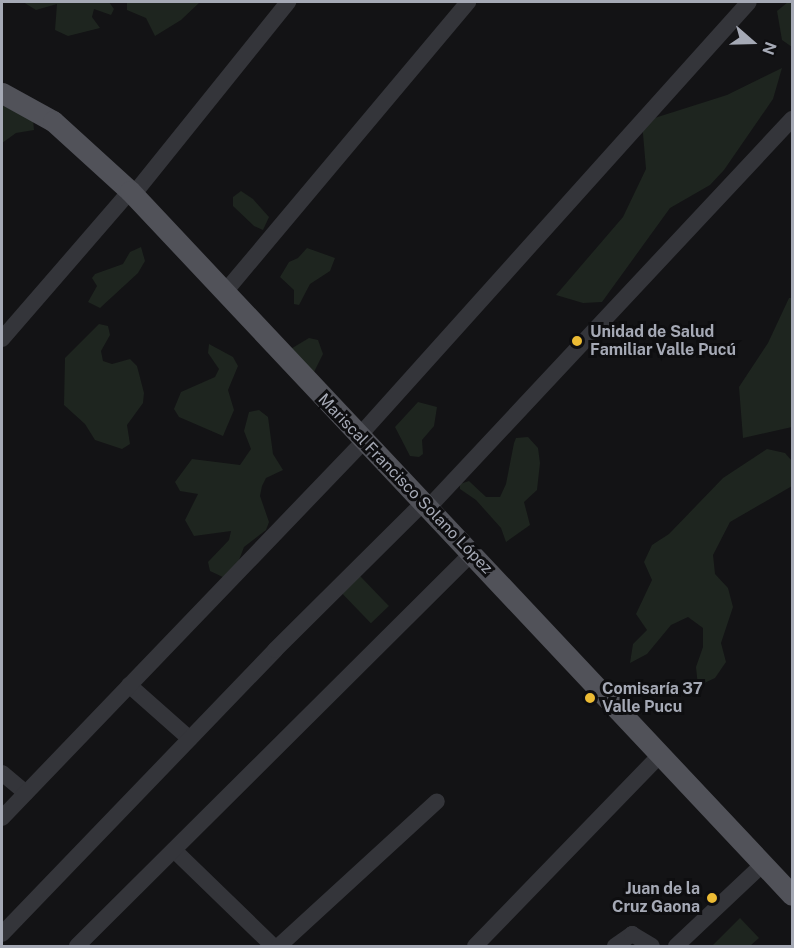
<!DOCTYPE html>
<html>
<head>
<meta charset="utf-8">
<style>
	body { margin:0 }
	#map { position:relative; width:794px; height:948px; overflow:hidden; background:#131315; font-family:"Public Sans",sans-serif }
	div>[style] { position:absolute }
	[style*='--x'] { left:calc(var(--x)*1px); top:calc(var(--y)*1px); width:calc(var(--w)*1px); rotate:calc(var(--a)*1deg) }
	.green>* { inset:0; background:#1e251f; transform-origin:0 0 }
	.minor>* { height:16px; margin:-8px; padding:0 8px; transform-origin:8px; border-radius:8px; background:#34353a }
	.major>* { height:21px; margin:-10.5px; padding:0 10.5px; transform-origin:10.5px; border-radius:10.5px; background:#515259 }
	.dots>* { width:16px; height:16px; translate:-50% -50%; box-sizing:border-box; border:3px solid #0e0e10; border-radius:50% }
	span { translate:-50% -50%; white-space:nowrap; text-align:center; line-height:1.15; -webkit-text-stroke:6px #0e0e10; paint-order:stroke }
	.poi-label { font-size:16px; color:#a5a9b5; font-weight:700 }
	.left { translate:0 -50%; text-align:left }
	.right { translate:-100% -50%; text-align:right }
	.street-label { font-size:16px; color:#a5a9b5 }
	.frame { position:absolute; inset:0; border:3px solid #a5a9b5; pointer-events:none }
	.north { position:absolute; left:722px; top:12px; width:60px; height:60px; -webkit-text-stroke:4px #0e0e10; paint-order:stroke; rotate:110deg; font-size:16px; font-weight:700; line-height:24px; text-align:center; color:#a5a9b5 }
	.north::after { content:''; display:block; margin:auto; width:21px; height:27px; background:#a5a9b5; clip-path:polygon(50% 0,100% 100%,50% 72%,0 100%) }
</style>
</head>
<body>
<div id="map">
	<div class="green">
		<i style="clip-path:polygon(23px 2px,109px 2px,114px 9px,111px 15px,94px 9px,92px 17px,100px 28px,68px 36px,55px 30px,57px 4px,36px 10px)"></i>
		<i style="clip-path:polygon(127px 2px,200px 2px,181px 20px,155px 36px,146px 18px,127px 10px)"></i>
		<i style="clip-path:polygon(788px 2px,792px 2px,792px 47px,782px 40px,777px 11px)"></i>
		<i style="clip-path:polygon(782px 68px,773px 99px,724px 170px,710px 185px,670px 208px,602px 302px,583px 303px,556px 295px,623px 217px,646px 169px,642px 122px,727px 95px)"></i>
		<i style="clip-path:polygon(2px 105px,33px 120px,34px 130px,16px 133px,2px 143px)"></i>
		<i style="clip-path:polygon(241px 191px,253px 199px,269px 217px,263px 230px,254px 226px,233px 206px,233px 197px)"></i>
		<i style="clip-path:polygon(141px 247px,145px 261px,138px 273px,100px 308px,88px 302px,97px 286px,92px 278px,95px 274px,123px 264px,130px 252px)"></i>
		<i style="clip-path:polygon(307px 248px,335px 258px,330px 271px,310px 284px,299px 305px,294px 304px,294px 290px,280px 277px,289px 262px,298px 258px)"></i>
		<i style="clip-path:polygon(789px 298px,792px 298px,792px 427px,743px 438px,739px 387px,768px 343px)"></i>
		<i style="clip-path:polygon(99px 324px,108px 326px,110px 335px,101px 351px,103px 361px,112px 364px,130px 359px,137px 366px,144px 393px,143px 403px,127px 425px,130px 444px,122px 449px,95px 440px,85px 424px,64px 405px,65px 358px)"></i>
		<i style="clip-path:polygon(309px 338px,318px 340px,323px 354px,312px 376px,289px 350px)"></i>
		<i style="clip-path:polygon(209px 344px,233px 357px,238px 366px,228px 390px,234px 410px,223px 436px,179px 417px,174px 409px,181px 392px,215px 377px,219px 369px,208px 353px)"></i>
		<i style="clip-path:polygon(418px 402px,437px 407px,434px 426px,422px 440px,423px 454px,419px 457px,410px 456px,395px 427px)"></i>
		<i style="clip-path:polygon(259px 410px,268px 417px,273px 454px,283px 470px,266px 478px,262px 486px,260px 496px,269px 522px,266px 530px,244px 547px,234px 573px,227px 579px,210px 571px,208px 562px,229px 540px,231px 531px,194px 536px,185px 520px,198px 494px,180px 491px,175px 482px,192px 459px,240px 465px,251px 449px,244px 431px,249px 412px)"></i>
		<i style="clip-path:polygon(528px 437px,538px 448px,540px 463px,537px 490px,524px 502px,530px 525px,506px 542px,501px 528px,476px 500px,460px 489px,460px 484px,469px 481px,486px 497px,500px 497px,506px 484px,514px 443px,516px 438px)"></i>
		<i style="clip-path:polygon(767px 449px,785px 453px,792px 461px,792px 486px,730px 522px,713px 555px,715px 574px,728px 588px,733px 607px,721px 643px,726px 662px,715px 678px,698px 686px,696px 667px,703px 647px,703px 628px,688px 617px,671px 625px,647px 654px,630px 663px,633px 644px,647px 630px,636px 614px,652px 580px,644px 562px,652px 545px,669px 534px,723px 478px)"></i>
		<i style="left:359px;top:575px;width:43px;height:25px;rotate:46deg"></i>
		<i style="clip-path:polygon(740px 918px,759px 938px,750px 946px,712px 946px)"></i>
	</div>
	<div class="minor">
		<i style="--x:133;--y:195;--w:248;--a:-51.2"></i>
		<i style="--x:224;--y:293;--w:380;--a:-50"></i>
		<i style="--x:2;--y:339;--w:196;--a:-49.1"></i>
		<i style="--x:359;--y:436;--w:583;--a:-48.06"></i>
		<i style="--x:428;--y:508;--w:533;--a:-46.9"></i>
		<i style="--x:129;--y:685;--w:81;--a:41.5"></i>
		<i style="--x:2;--y:773;--w:31;--a:40"></i>
		<i style="--x:2;--y:818;--w:523;--a:-46.16"></i>
		<i style="--x:175;--y:851;--w:136;--a:44.1"></i>
		<i style="--x:2;--y:934;--w:394;--a:-46.1"></i>
		<i style="--x:275;--y:650;--w:209;--a:-44.8"></i>
		<i style="--x:77;--y:946;--w:556;--a:-44.85"></i>
		<i style="--x:279;--y:946;--w:214;--a:-42.5"></i>
		<i style="--x:475;--y:946;--w:267;--a:-45.9"></i>
		<i style="--x:615;--y:946;--w:21;--a:-35"></i>
		<i style="--x:632;--y:934;--w:23;--a:31"></i>
		<i style="--x:676;--y:946;--w:120;--a:-43.3"></i>
	</div>
	<div class="major">
		<i style="--x:2;--y:93;--w:58;--a:28.8"></i>
		<i style="--x:53;--y:121;--w:104;--a:42.3"></i>
		<i style="--x:130;--y:191;--w:966;--a:46.76"></i>
	</div>
	<div class="dots">
		<i style="left:577px;top:341px;background:#ecbb34"></i>
		<i style="left:590px;top:698px;background:#ecbb34"></i>
		<i style="left:712px;top:898px;background:#ecbb34"></i>
	</div>
	<div class="poi-label">
		<span class="left" style="left:590px;top:341px">Unidad de Salud<br>Familiar Valle Pucú</span>
		<span class="left" style="left:602px;top:698px">Comisaría 37<br>Valle Pucu</span>
		<span class="right" style="left:700px;top:898px">Juan de la<br>Cruz Gaona</span>
	</div>
	<div class="street-label">
		<span style="left:405px;top:484px;rotate:46deg">Mariscal Francisco Solano López</span>
	</div>
	<div class="frame"></div>
	<div class="north">N</div>
</div>
</body>
</html>
